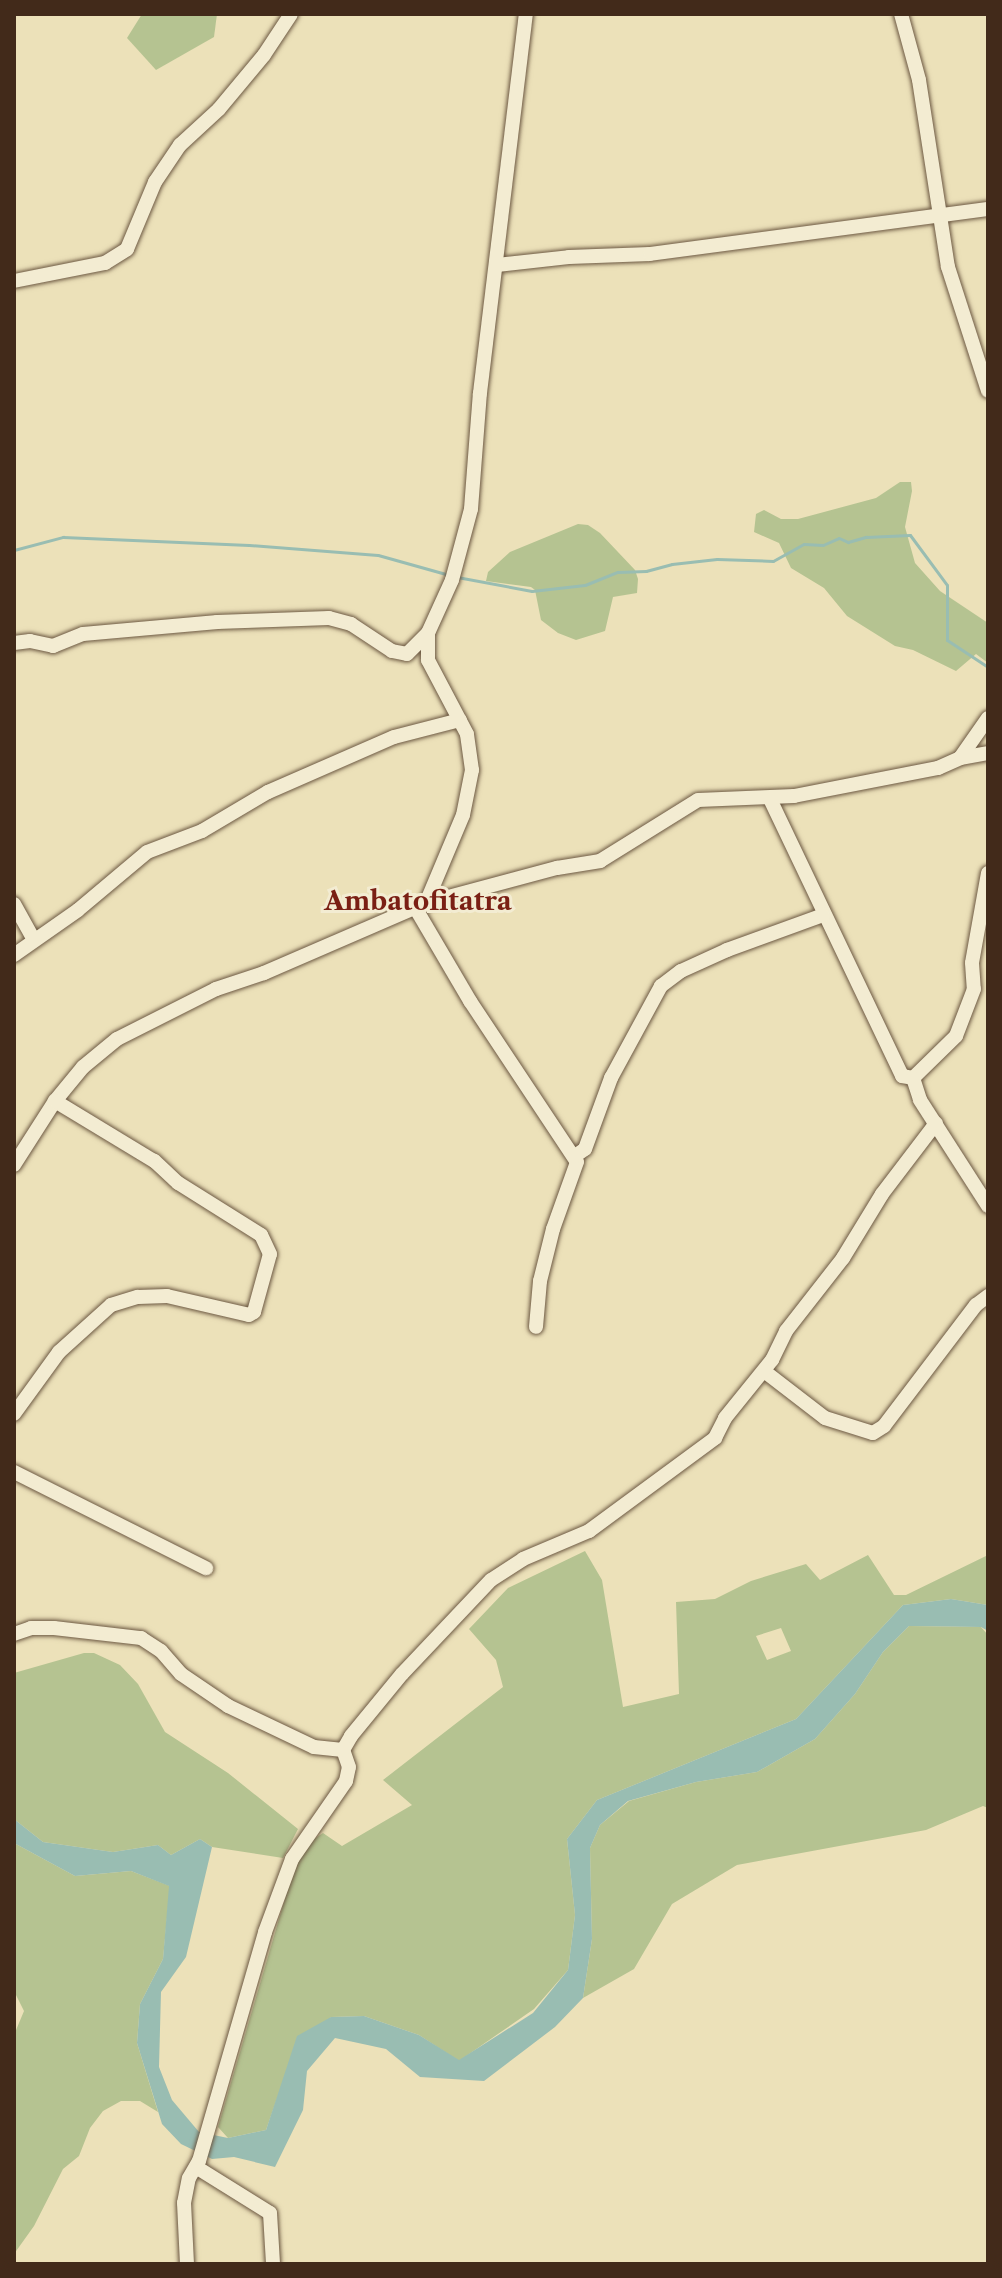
<!DOCTYPE html>
<html>
<head>
<meta charset="utf-8">
<style>
	body { margin:0 }
	#map { position:relative; width:1002px; height:2278px; overflow:hidden; background:#ece1b9; font-family:"Libre Caslon Text",serif }
	div>[style] { position:absolute }
	[style*='--x'] { left:calc(var(--x)*1px); top:calc(var(--y)*1px); width:calc(var(--w)*1px); rotate:calc(var(--a)*1deg) }
	.green>* { inset:0; background:#b5c391 }
	.water>* { inset:0; background:#99bdb2 }
	.stream>* { height:3px; margin:-1.5px; padding:0 1.5px; transform-origin:1.5px; border-radius:1.5px; background:#99bdb2 }
	.roads { filter:drop-shadow(0 0 2px #6c5842) drop-shadow(0 0 2px #6c5842) }
	.street>* { height:14px; margin:-7px; padding:0 7px; transform-origin:7px; border-radius:7px; background:#f3ecd2 }
	span { translate:-50% -50%; white-space:nowrap; text-align:center; line-height:1.15; -webkit-text-stroke:6px #f3ecd2; paint-order:stroke }
	.neighbourhood-label { font-size:26px; color:#7a1f14; font-weight:700 }
	.frame { position:absolute; inset:0; border:16px solid #422a1a; pointer-events:none }
</style>
</head>
<body>
<div id="map">
	<div class="green">
		<i style="clip-path:polygon(142px 14px,217px 14px,214px 37px,156px 70px,127px 38px)"></i>
		<i style="clip-path:polygon(900px 482px,911px 482px,912px 491px,905px 527px,915px 563px,940px 591px,988px 623px,988px 663px,976px 654px,956px 671px,913px 650px,895px 646px,847px 616px,824px 588px,791px 568px,779px 543px,754px 532px,756px 514px,764px 510px,781px 519px,798px 519px,876px 498px)"></i>
		<i style="clip-path:polygon(578px 524px,588px 525px,600px 533px,635px 570px,638px 579px,637px 593px,613px 597px,605px 631px,576px 640px,558px 633px,541px 620px,535px 590px,531px 587px,486px 581px,488px 572px,510px 552px)"></i>
		<i style="clip-path:polygon(evenodd,585px 1551px,602px 1580px,623px 1707px,679px 1694px,676px 1602px,715px 1599px,751px 1581px,806px 1564px,820px 1580px,868px 1555px,894px 1595px,906px 1595px,988px 1555px,988px 1605px,951px 1599px,903px 1605px,796px 1719px,597px 1800px,567px 1839px,575px 1915px,568px 1970px,534px 2009px,459px 2061px,419px 2035px,364px 2016px,331px 2017px,282px 2084px,266px 2130px,228px 2138px,218px 2127px,289px 1885px,305px 1845px,323px 1833px,342px 1846px,412px 1805px,383px 1780px,503px 1687px,496px 1660px,469px 1629px,508px 1588px,585px 1551px,781px 1628px,791px 1651px,767px 1660px,756px 1636px,781px 1628px)"></i>
		<i style="clip-path:polygon(909px 1626px,981px 1627px,988px 1635px,988px 1808px,983px 1806px,926px 1830px,737px 1865px,672px 1904px,634px 1969px,583px 1998px,592px 1939px,590px 1848px,600px 1825px,629px 1801px,696px 1782px,757px 1772px,815px 1739px,855px 1694px,883px 1652px)"></i>
		<i style="clip-path:polygon(84px 1653px,94px 1653px,120px 1665px,138px 1684px,165px 1732px,228px 1773px,298px 1829px,283px 1858px,212px 1847px,200px 1839px,171px 1855px,158px 1845px,113px 1852px,43px 1842px,14px 1819px,14px 1673px)"></i>
		<i style="clip-path:polygon(14px 1843px,75px 1876px,131px 1871px,170px 1886px,163px 1959px,140px 2004px,137px 2043px,158px 2112px,140px 2101px,121px 2101px,103px 2111px,90px 2128px,79px 2156px,63px 2169px,34px 2226px,14px 2254px,14px 2035px,24px 2011px,14px 1991px)"></i>
	</div>
	<div class="water">
		<i style="clip-path:polygon(951px 1599px,988px 1605px,988px 1631px,981px 1627px,909px 1626px,883px 1652px,855px 1694px,815px 1739px,757px 1772px,696px 1782px,628px 1801px,600px 1825px,590px 1848px,592px 1939px,583px 1998px,555px 2027px,484px 2081px,420px 2077px,386px 2049px,335px 2038px,307px 2071px,303px 2110px,275px 2167px,234px 2157px,212px 2159px,181px 2144px,162px 2124px,137px 2043px,140px 2004px,163px 1959px,169px 1886px,131px 1871px,75px 1876px,14px 1843px,14px 1819px,43px 1842px,113px 1852px,158px 1845px,171px 1855px,200px 1839px,212px 1847px,186px 1957px,161px 1992px,159px 2067px,172px 2100px,199px 2132px,228px 2138px,266px 2130px,297px 2036px,331px 2017px,364px 2016px,419px 2035px,459px 2060px,533px 2013px,568px 1970px,575px 1915px,567px 1839px,597px 1800px,796px 1719px,903px 1605px)"></i>
	</div>
	<div class="stream">
		<i style="--x:14;--y:550;--w:51;--a:-14.9"></i>
		<i style="--x:63;--y:537;--w:186;--a:2.5"></i>
		<i style="--x:249;--y:545;--w:129;--a:4.4"></i>
		<i style="--x:378;--y:555;--w:74;--a:15.7"></i>
		<i style="--x:457;--y:577;--w:76;--a:10.6"></i>
		<i style="--x:532;--y:591;--w:53;--a:-6.5"></i>
		<i style="--x:585;--y:585;--w:35;--a:-22"></i>
		<i style="--x:618;--y:572;--w:28;--a:-2"></i>
		<i style="--x:646;--y:571;--w:27;--a:-15"></i>
		<i style="--x:672;--y:564;--w:45;--a:-6.3"></i>
		<i style="--x:717;--y:559;--w:56;--a:2"></i>
		<i style="--x:773;--y:561;--w:35;--a:-29"></i>
		<i style="--x:804;--y:544;--w:19;--a:3"></i>
		<i style="--x:823;--y:545;--w:17;--a:-24"></i>
		<i style="--x:839;--y:538;--w:10;--a:24"></i>
		<i style="--x:848;--y:542;--w:19;--a:-16"></i>
		<i style="--x:866;--y:537;--w:44;--a:-2.6"></i>
		<i style="--x:910;--y:535;--w:62;--a:53.5"></i>
		<i style="--x:947;--y:585;--w:55;--a:90"></i>
		<i style="--x:947;--y:640;--w:49;--a:33.4"></i>
	</div>
	<div class="roads">
		<div class="street">
			<i style="--x:901;--y:14;--w:68;--a:74.7"></i>
			<i style="--x:919;--y:80;--w:189;--a:81.2"></i>
			<i style="--x:948;--y:267;--w:130;--a:72.1"></i>
			<i style="--x:497;--y:265;--w:72;--a:-6.3"></i>
			<i style="--x:569;--y:257;--w:81;--a:-2.1"></i>
			<i style="--x:650;--y:254;--w:341;--a:-7.6"></i>
			<i style="--x:14;--y:281;--w:93;--a:-11.2"></i>
			<i style="--x:105;--y:263;--w:26;--a:-32"></i>
			<i style="--x:127;--y:249;--w:73;--a:-67.3"></i>
			<i style="--x:155;--y:182;--w:45;--a:-56"></i>
			<i style="--x:180;--y:145;--w:53;--a:-42.7"></i>
			<i style="--x:219;--y:109;--w:70;--a:-50.2"></i>
			<i style="--x:264;--y:55;--w:49;--a:-56.6"></i>
			<i style="--x:14;--y:643;--w:16;--a:-7"></i>
			<i style="--x:30;--y:641;--w:24;--a:12"></i>
			<i style="--x:53;--y:646;--w:32;--a:-22"></i>
			<i style="--x:83;--y:634;--w:135;--a:-5.1"></i>
			<i style="--x:217;--y:622;--w:112;--a:-2"></i>
			<i style="--x:329;--y:618;--w:23;--a:15"></i>
			<i style="--x:351;--y:624;--w:49;--a:33.4"></i>
			<i style="--x:392;--y:651;--w:15;--a:11"></i>
			<i style="--x:407;--y:654;--w:30;--a:-45"></i>
			<i style="--x:960;--y:758;--w:49;--a:-55"></i>
			<i style="--x:770;--y:799;--w:307;--a:64.5"></i>
			<i style="--x:902;--y:1076;--w:11;--a:10"></i>
			<i style="--x:988;--y:873;--w:91;--a:100.1"></i>
			<i style="--x:972;--y:963;--w:26;--a:86"></i>
			<i style="--x:974;--y:989;--w:50;--a:111"></i>
			<i style="--x:956;--y:1036;--w:60;--a:135.7"></i>
			<i style="--x:913;--y:1078;--w:23;--a:72"></i>
			<i style="--x:920;--y:1100;--w:126;--a:57.3"></i>
			<i style="--x:426;--y:903;--w:136;--a:-15"></i>
			<i style="--x:557;--y:868;--w:44;--a:-9.2"></i>
			<i style="--x:600;--y:861;--w:115;--a:-31.9"></i>
			<i style="--x:698;--y:800;--w:96;--a:-2.4"></i>
			<i style="--x:794;--y:796;--w:147;--a:-11"></i>
			<i style="--x:938;--y:768;--w:24;--a:-24"></i>
			<i style="--x:960;--y:758;--w:28;--a:-10"></i>
			<i style="--x:14;--y:904;--w:41;--a:60.9"></i>
			<i style="--x:416;--y:909;--w:107;--a:59.6"></i>
			<i style="--x:470;--y:1001;--w:193;--a:56.4"></i>
			<i style="--x:577;--y:1162;--w:71;--a:109.7"></i>
			<i style="--x:553;--y:1229;--w:54;--a:104"></i>
			<i style="--x:540;--y:1281;--w:46;--a:95"></i>
			<i style="--x:14;--y:955;--w:78;--a:-35.1"></i>
			<i style="--x:78;--y:910;--w:90;--a:-40"></i>
			<i style="--x:147;--y:852;--w:59;--a:-20.9"></i>
			<i style="--x:202;--y:831;--w:77;--a:-30.6"></i>
			<i style="--x:268;--y:792;--w:137;--a:-23.6"></i>
			<i style="--x:394;--y:737;--w:68;--a:-14.4"></i>
			<i style="--x:575;--y:1156;--w:12;--a:-35"></i>
			<i style="--x:585;--y:1149;--w:76;--a:-69.9"></i>
			<i style="--x:611;--y:1078;--w:105;--a:-61.5"></i>
			<i style="--x:661;--y:986;--w:25;--a:-37"></i>
			<i style="--x:681;--y:971;--w:51;--a:-24.5"></i>
			<i style="--x:727;--y:950;--w:102;--a:-20"></i>
			<i style="--x:14;--y:1165;--w:76;--a:-57.4"></i>
			<i style="--x:55;--y:1101;--w:44;--a:-50.5"></i>
			<i style="--x:83;--y:1067;--w:44;--a:-39.5"></i>
			<i style="--x:117;--y:1039;--w:111;--a:-26.8"></i>
			<i style="--x:216;--y:989;--w:51;--a:-18.4"></i>
			<i style="--x:264;--y:973;--w:176;--a:-23.4"></i>
			<i style="--x:426;--y:903;--w:95;--a:-67.2"></i>
			<i style="--x:463;--y:815;--w:46;--a:-78.7"></i>
			<i style="--x:472;--y:770;--w:36;--a:-98"></i>
			<i style="--x:467;--y:734;--w:84;--a:-117.8"></i>
			<i style="--x:428;--y:660;--w:27;--a:-90"></i>
			<i style="--x:428;--y:633;--w:58;--a:-65.6"></i>
			<i style="--x:452;--y:580;--w:73;--a:-75"></i>
			<i style="--x:471;--y:509;--w:116;--a:-85.6"></i>
			<i style="--x:480;--y:393;--w:382;--a:-83.1"></i>
			<i style="--x:764;--y:1371;--w:77;--a:37.6"></i>
			<i style="--x:825;--y:1418;--w:50;--a:17.4"></i>
			<i style="--x:873;--y:1433;--w:13;--a:-32"></i>
			<i style="--x:884;--y:1426;--w:152;--a:-52.8"></i>
			<i style="--x:976;--y:1305;--w:15;--a:-37"></i>
			<i style="--x:14;--y:1414;--w:77;--a:-54"></i>
			<i style="--x:59;--y:1352;--w:70;--a:-42.1"></i>
			<i style="--x:111;--y:1305;--w:28;--a:-17"></i>
			<i style="--x:138;--y:1297;--w:29;--a:-2"></i>
			<i style="--x:167;--y:1296;--w:84;--a:13"></i>
			<i style="--x:249;--y:1315;--w:6;--a:-31"></i>
			<i style="--x:254;--y:1312;--w:60;--a:-74.6"></i>
			<i style="--x:270;--y:1254;--w:21;--a:-115"></i>
			<i style="--x:261;--y:1235;--w:98;--a:-147.9"></i>
			<i style="--x:178;--y:1183;--w:33;--a:-137"></i>
			<i style="--x:154;--y:1161;--w:116;--a:-148.8"></i>
			<i style="--x:14;--y:1472;--w:215;--a:26.6"></i>
			<i style="--x:14;--y:1634;--w:18;--a:-19"></i>
			<i style="--x:31;--y:1628;--w:23;--a:0"></i>
			<i style="--x:54;--y:1628;--w:88;--a:6.6"></i>
			<i style="--x:141;--y:1638;--w:24;--a:33"></i>
			<i style="--x:161;--y:1651;--w:30;--a:49"></i>
			<i style="--x:181;--y:1674;--w:57;--a:34.2"></i>
			<i style="--x:228;--y:1706;--w:95;--a:25.5"></i>
			<i style="--x:314;--y:1747;--w:29;--a:6"></i>
			<i style="--x:196;--y:2167;--w:87;--a:31.9"></i>
			<i style="--x:270;--y:2213;--w:51;--a:86.6"></i>
			<i style="--x:187;--y:2264;--w:61;--a:-92.8"></i>
			<i style="--x:184;--y:2203;--w:25;--a:-79"></i>
			<i style="--x:189;--y:2178;--w:20;--a:-60"></i>
			<i style="--x:199;--y:2161;--w:238;--a:-73.9"></i>
			<i style="--x:265;--y:1932;--w:78;--a:-69.7"></i>
			<i style="--x:292;--y:1859;--w:95;--a:-55.3"></i>
			<i style="--x:346;--y:1781;--w:14;--a:-78"></i>
			<i style="--x:349;--y:1767;--w:18;--a:-109"></i>
			<i style="--x:343;--y:1750;--w:16;--a:-60"></i>
			<i style="--x:351;--y:1736;--w:80;--a:-50.6"></i>
			<i style="--x:402;--y:1674;--w:129;--a:-46.6"></i>
			<i style="--x:491;--y:1580;--w:38;--a:-33"></i>
			<i style="--x:523;--y:1559;--w:72;--a:-23"></i>
			<i style="--x:589;--y:1531;--w:157;--a:-36.4"></i>
			<i style="--x:715;--y:1438;--w:22;--a:-63"></i>
			<i style="--x:725;--y:1418;--w:75;--a:-51"></i>
			<i style="--x:772;--y:1360;--w:32;--a:-64"></i>
			<i style="--x:786;--y:1331;--w:93;--a:-52"></i>
			<i style="--x:843;--y:1258;--w:75;--a:-58.6"></i>
			<i style="--x:882;--y:1194;--w:89;--a:-52.7"></i>
		</div>
	</div>
	<div class="neighbourhood-label">
		<span style="left:418px;top:902px">Ambatofitatra</span>
	</div>
	<div class="frame"></div>
</div>
</body>
</html>
